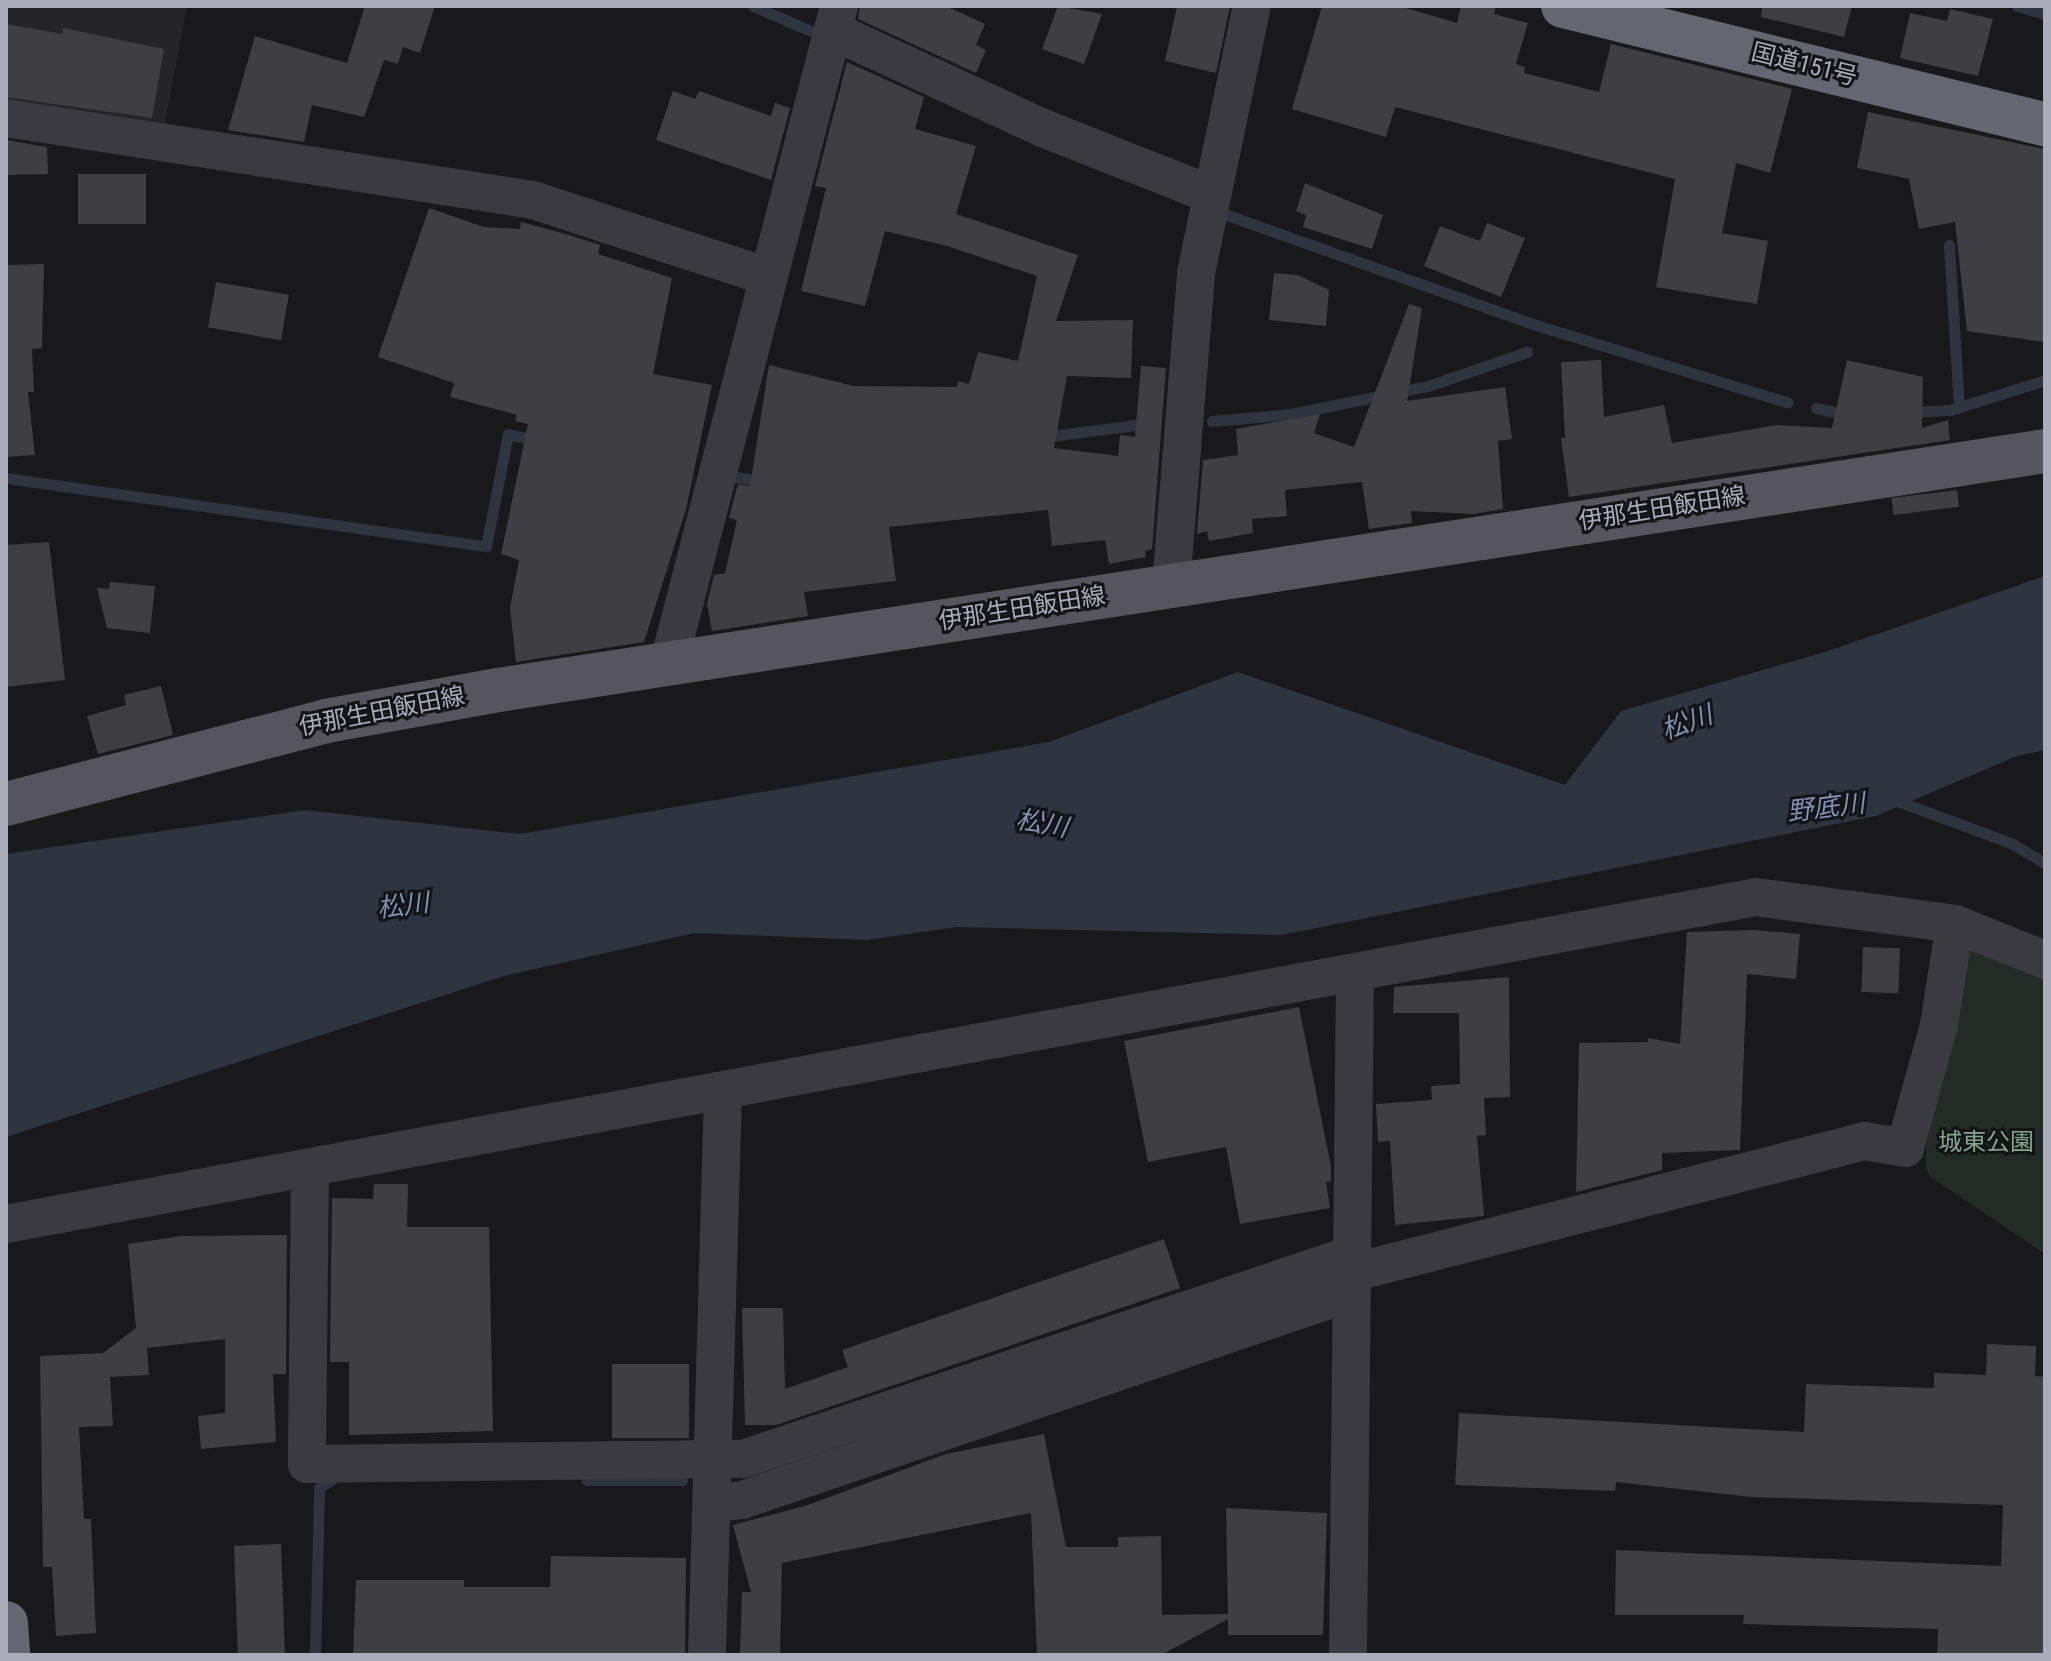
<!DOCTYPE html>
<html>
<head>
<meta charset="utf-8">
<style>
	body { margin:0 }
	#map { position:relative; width:2051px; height:1661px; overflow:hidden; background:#19191b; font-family:"Roboto Condensed","Noto Sans JP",sans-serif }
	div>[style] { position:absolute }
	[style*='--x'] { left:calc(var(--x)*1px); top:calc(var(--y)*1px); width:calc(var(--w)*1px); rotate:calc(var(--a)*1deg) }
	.built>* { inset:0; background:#252528 }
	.green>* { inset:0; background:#222b25 }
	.water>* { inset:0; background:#2e3440 }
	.stream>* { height:11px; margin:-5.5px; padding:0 5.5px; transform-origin:5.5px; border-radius:5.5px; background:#2e3440 }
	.building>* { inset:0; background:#3e3e43; transform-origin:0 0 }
	.minor>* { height:38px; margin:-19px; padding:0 19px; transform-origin:19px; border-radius:19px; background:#3a3a40 }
	.major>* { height:44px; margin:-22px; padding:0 22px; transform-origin:22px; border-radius:22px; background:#56555f }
	.highway>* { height:44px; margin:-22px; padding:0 22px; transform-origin:22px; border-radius:22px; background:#656671 }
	span { translate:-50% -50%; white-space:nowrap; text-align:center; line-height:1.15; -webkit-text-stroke:6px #141416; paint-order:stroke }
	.street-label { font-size:24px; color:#abacbb }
	.park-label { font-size:24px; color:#81a68c }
	.water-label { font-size:26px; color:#8192b7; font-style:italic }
	.frame { position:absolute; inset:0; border:8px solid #abacbb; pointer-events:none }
</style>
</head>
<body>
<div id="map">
	<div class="built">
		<i style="clip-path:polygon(6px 6px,187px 6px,163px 134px,6px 110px)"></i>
	</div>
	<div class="green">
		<i style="clip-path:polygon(1978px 949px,2045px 976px,2045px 1254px,1929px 1176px,1926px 1168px,1926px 1144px,1962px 954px)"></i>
	</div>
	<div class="water">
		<i style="clip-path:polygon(2045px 576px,2045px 750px,2017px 756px,1876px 816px,1282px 935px,957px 927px,868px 940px,694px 933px,504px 976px,6px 1137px,6px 854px,305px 810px,520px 834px,1049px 742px,1238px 672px,1565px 785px,1621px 711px,1828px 651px)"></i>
	</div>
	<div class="stream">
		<i style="--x:753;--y:6;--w:69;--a:23.2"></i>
		<i style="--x:2017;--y:6;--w:29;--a:16"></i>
		<i style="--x:1227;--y:215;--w:328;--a:19.6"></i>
		<i style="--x:1536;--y:325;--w:263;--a:17.1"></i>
		<i style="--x:1949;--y:245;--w:163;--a:86.5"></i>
		<i style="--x:1816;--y:408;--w:34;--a:12"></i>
		<i style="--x:1910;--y:412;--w:40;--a:-2.9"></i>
		<i style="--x:1950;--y:410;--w:100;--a:-17.5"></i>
		<i style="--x:1212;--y:421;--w:79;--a:-5.1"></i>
		<i style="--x:1291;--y:414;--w:140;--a:-11.6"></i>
		<i style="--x:1428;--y:386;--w:105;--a:-19"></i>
		<i style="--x:1044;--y:437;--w:107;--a:-7.5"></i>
		<i style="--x:735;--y:477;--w:30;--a:8"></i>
		<i style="--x:6;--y:478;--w:485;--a:8.1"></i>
		<i style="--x:486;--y:546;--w:114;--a:-78.9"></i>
		<i style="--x:508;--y:434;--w:31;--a:13"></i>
		<i style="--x:1895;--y:800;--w:126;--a:20.4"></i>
		<i style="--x:2013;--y:844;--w:37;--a:31"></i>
		<i style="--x:587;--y:1480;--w:95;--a:0"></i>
		<i style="--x:315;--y:1655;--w:167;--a:-88.6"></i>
		<i style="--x:319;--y:1488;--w:18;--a:-34"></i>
	</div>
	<div class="building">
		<i style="clip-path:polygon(365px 6px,435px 6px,420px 53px,403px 47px,398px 64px,384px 60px,364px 117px,312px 105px,304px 142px,228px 130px,255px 36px,347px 63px)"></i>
		<i style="clip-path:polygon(860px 6px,946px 6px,985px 24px,976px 45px,986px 50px,976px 73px,858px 19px)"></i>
		<i style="clip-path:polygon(1058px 6px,1102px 14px,1084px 64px,1042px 49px)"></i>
		<i style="clip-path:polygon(1177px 6px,1230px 6px,1216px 73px,1165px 61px)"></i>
		<i style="clip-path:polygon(1322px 6px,1399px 6px,1457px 23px,1461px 6px,1496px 6px,1494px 14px,1528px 23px,1516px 64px,1525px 67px,1524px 73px,1599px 92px,1611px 44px,1792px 89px,1770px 173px,1736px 163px,1722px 233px,1768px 241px,1757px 304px,1656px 287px,1675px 179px,1395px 107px,1386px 137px,1292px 109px)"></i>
		<i style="clip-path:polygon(1762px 6px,1852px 6px,1844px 37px,1761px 17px)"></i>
		<i style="clip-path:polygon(1950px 9px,1993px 19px,1978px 76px,1900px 58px,1910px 13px,1947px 21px)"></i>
		<i style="clip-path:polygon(6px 24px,62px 34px,63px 28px,164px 49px,152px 118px,6px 97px)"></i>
		<i style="clip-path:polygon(847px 62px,924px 97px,915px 129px,976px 146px,956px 214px,1078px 255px,1056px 321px,1133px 320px,1131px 378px,1067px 376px,1054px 448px,1118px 456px,1120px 435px,1135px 437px,1141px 366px,1166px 368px,1152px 549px,1145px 551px,1146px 557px,1109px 564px,1105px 540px,1052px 546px,1048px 510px,889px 527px,896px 581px,804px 592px,808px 616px,712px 631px,707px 604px,714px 575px,725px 573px,737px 520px,729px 518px,738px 484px,750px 486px,769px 365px,854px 386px,957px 387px,958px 381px,969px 384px,978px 352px,1018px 361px,1037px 276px,947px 246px,885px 231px,865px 306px,801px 291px,826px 188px,815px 186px)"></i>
		<i style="clip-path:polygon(673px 91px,695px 99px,699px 91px,771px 116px,775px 103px,790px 108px,771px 180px,656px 140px)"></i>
		<i style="clip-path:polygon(1868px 112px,2045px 149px,2045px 342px,1967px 331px,1955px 222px,1919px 229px,1909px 179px,1857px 168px)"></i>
		<i style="clip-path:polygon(6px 140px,47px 147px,48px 174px,6px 175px)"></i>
		<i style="left:146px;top:174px;width:50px;height:68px;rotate:90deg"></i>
		<i style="clip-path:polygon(1305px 183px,1383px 215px,1372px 249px,1303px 227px,1306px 215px,1296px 211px)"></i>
		<i style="clip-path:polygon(429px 208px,484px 227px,520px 229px,521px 222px,566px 234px,600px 245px,598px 254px,672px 278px,653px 374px,712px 385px,686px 509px,644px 642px,516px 662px,510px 608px,519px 560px,501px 554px,528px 424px,515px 421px,517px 415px,450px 397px,454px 383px,378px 357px)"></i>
		<i style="clip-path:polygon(1487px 223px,1525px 238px,1501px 297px,1424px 266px,1440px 226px,1480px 241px)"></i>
		<i style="clip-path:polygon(44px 264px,42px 348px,32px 349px,34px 392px,28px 392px,35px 455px,6px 457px,6px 265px)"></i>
		<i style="clip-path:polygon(1274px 273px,1298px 275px,1329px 290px,1326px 326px,1269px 320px)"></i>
		<i style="left:216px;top:282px;width:74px;height:46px;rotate:10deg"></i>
		<i style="clip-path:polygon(1409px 304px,1422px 308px,1407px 401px,1505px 387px,1512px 439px,1498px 441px,1503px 509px,1474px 514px,1411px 511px,1412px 523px,1369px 529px,1362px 482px,1285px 490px,1287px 516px,1252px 519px,1253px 533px,1209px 541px,1207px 531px,1197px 534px,1203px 460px,1238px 455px,1236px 429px,1320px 414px,1314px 433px,1354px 447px)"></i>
		<i style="clip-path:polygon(1601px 360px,1604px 417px,1664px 405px,1672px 443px,1777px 425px,1832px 428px,1847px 360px,1923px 377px,1922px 428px,1948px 420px,1950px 440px,1569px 497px,1561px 438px,1565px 438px,1561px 362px)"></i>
		<i style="left:1957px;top:490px;width:17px;height:66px;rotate:83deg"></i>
		<i style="clip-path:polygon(49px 542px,65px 680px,6px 687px,6px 545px)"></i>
		<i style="clip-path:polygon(110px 582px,155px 586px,150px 633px,107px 628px,97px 588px,109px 589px)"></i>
		<i style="clip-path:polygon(161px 686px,173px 735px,98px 754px,87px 716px,126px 705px,124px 695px)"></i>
		<i style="clip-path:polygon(1754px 930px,1800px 934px,1796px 979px,1747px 974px,1740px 1150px,1662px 1153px,1662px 1170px,1576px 1192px,1579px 1043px,1648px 1042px,1648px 1038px,1680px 1044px,1687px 932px)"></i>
		<i style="left:1863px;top:947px;width:37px;height:45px;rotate:2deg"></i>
		<i style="clip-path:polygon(1509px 977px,1510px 1097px,1484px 1098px,1486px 1135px,1477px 1136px,1484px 1216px,1395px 1225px,1390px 1141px,1378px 1142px,1376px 1104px,1432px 1100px,1431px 1086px,1460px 1084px,1459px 1013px,1393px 1013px,1394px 987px)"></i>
		<i style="clip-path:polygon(1299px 1007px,1331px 1166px,1331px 1181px,1326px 1182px,1330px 1208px,1240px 1224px,1226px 1147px,1148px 1162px,1124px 1041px)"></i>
		<i style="clip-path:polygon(374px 1184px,408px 1184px,407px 1227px,489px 1227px,493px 1431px,349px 1435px,349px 1362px,330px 1362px,332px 1198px,373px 1199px)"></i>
		<i style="clip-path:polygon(287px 1235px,286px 1374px,273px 1374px,276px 1442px,201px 1449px,198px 1416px,225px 1413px,225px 1339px,147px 1348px,149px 1375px,110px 1377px,113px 1426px,79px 1427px,84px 1519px,91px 1519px,96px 1633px,56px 1636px,52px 1567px,43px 1567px,40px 1356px,103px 1353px,136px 1328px,128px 1244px,182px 1236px)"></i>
		<i style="clip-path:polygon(1164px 1239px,1180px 1288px,776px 1425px,745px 1425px,742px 1308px,783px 1308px,785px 1389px,848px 1367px,842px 1350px)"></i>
		<i style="clip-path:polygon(1987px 1344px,2036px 1346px,2035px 1376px,2045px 1377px,2045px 1655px,1937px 1655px,1938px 1629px,1743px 1624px,1744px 1615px,1615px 1615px,1616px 1550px,2001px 1566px,2003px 1505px,1752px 1497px,1616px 1482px,1615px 1491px,1455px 1485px,1459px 1413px,1804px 1432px,1806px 1384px,1934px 1388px,1934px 1373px,1986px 1375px)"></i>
		<i style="left:612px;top:1364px;width:77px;height:74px"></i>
		<i style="clip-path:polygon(1044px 1434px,1066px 1547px,1118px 1547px,1118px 1537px,1161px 1536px,1162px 1615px,1228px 1614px,1226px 1508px,1327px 1513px,1323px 1635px,1228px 1635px,1228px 1619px,1161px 1655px,1037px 1655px,1031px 1513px,782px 1563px,780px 1655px,740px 1655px,742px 1592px,751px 1592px,733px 1525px,805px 1506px,946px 1454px)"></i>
		<i style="left:281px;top:1544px;width:110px;height:47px;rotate:88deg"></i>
		<i style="clip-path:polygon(551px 1556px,686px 1558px,685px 1655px,353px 1655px,356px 1580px,464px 1580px,464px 1587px,550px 1587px)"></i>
	</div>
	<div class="minor">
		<i style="--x:833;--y:31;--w:231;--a:24.8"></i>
		<i style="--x:1043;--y:128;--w:182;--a:21.6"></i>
		<i style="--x:6;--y:118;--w:533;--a:8.84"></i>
		<i style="--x:533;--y:200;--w:248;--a:18.1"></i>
		<i style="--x:1171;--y:586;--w:314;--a:-85.4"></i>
		<i style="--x:1196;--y:273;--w:273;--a:-78.2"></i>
		<i style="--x:669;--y:662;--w:678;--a:-75.47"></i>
		<i style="--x:310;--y:1169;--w:295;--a:90.6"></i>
		<i style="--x:307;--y:1464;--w:436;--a:-0.7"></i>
		<i style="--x:743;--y:1459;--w:641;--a:-18.55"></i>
		<i style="--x:6;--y:1224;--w:1780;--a:-10.58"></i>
		<i style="--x:1756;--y:897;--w:201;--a:7.7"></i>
		<i style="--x:1955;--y:924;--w:97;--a:21.8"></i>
		<i style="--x:1351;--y:1273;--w:531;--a:-14.4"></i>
		<i style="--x:1865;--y:1141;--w:41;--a:9.9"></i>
		<i style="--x:1905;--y:1148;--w:128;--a:-74.5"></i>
		<i style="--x:1939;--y:1025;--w:102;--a:-81"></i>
		<i style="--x:714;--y:1503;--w:28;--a:-6"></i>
		<i style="--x:742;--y:1500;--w:644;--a:-18.83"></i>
		<i style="--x:707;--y:1655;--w:563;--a:-88.37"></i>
		<i style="--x:1348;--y:1655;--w:683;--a:-89.41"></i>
	</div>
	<div class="major">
		<i style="--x:6;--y:804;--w:331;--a:-14.5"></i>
		<i style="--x:326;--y:721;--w:175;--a:-10.2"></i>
		<i style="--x:498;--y:690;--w:1565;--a:-8.78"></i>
	</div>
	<div class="highway">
		<i style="--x:1563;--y:6;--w:496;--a:13.8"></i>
		<i style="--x:6;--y:1623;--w:32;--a:86"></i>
	</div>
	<div class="street-label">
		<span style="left:1804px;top:65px;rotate:14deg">国道151号</span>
		<span style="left:1662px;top:509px;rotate:-9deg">伊那生田飯田線</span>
		<span style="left:1022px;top:609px;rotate:-9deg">伊那生田飯田線</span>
		<span style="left:382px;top:712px;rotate:-11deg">伊那生田飯田線</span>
	</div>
	<div class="park-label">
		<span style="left:1986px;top:1143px">城東公園</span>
	</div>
	<div class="water-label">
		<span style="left:1687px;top:723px;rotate:-20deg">松川</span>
		<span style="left:1826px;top:808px;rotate:-7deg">野底川</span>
		<span style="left:1042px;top:824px;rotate:10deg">松川</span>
		<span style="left:403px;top:906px;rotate:-7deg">松川</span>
	</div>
	<div class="frame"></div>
</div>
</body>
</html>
